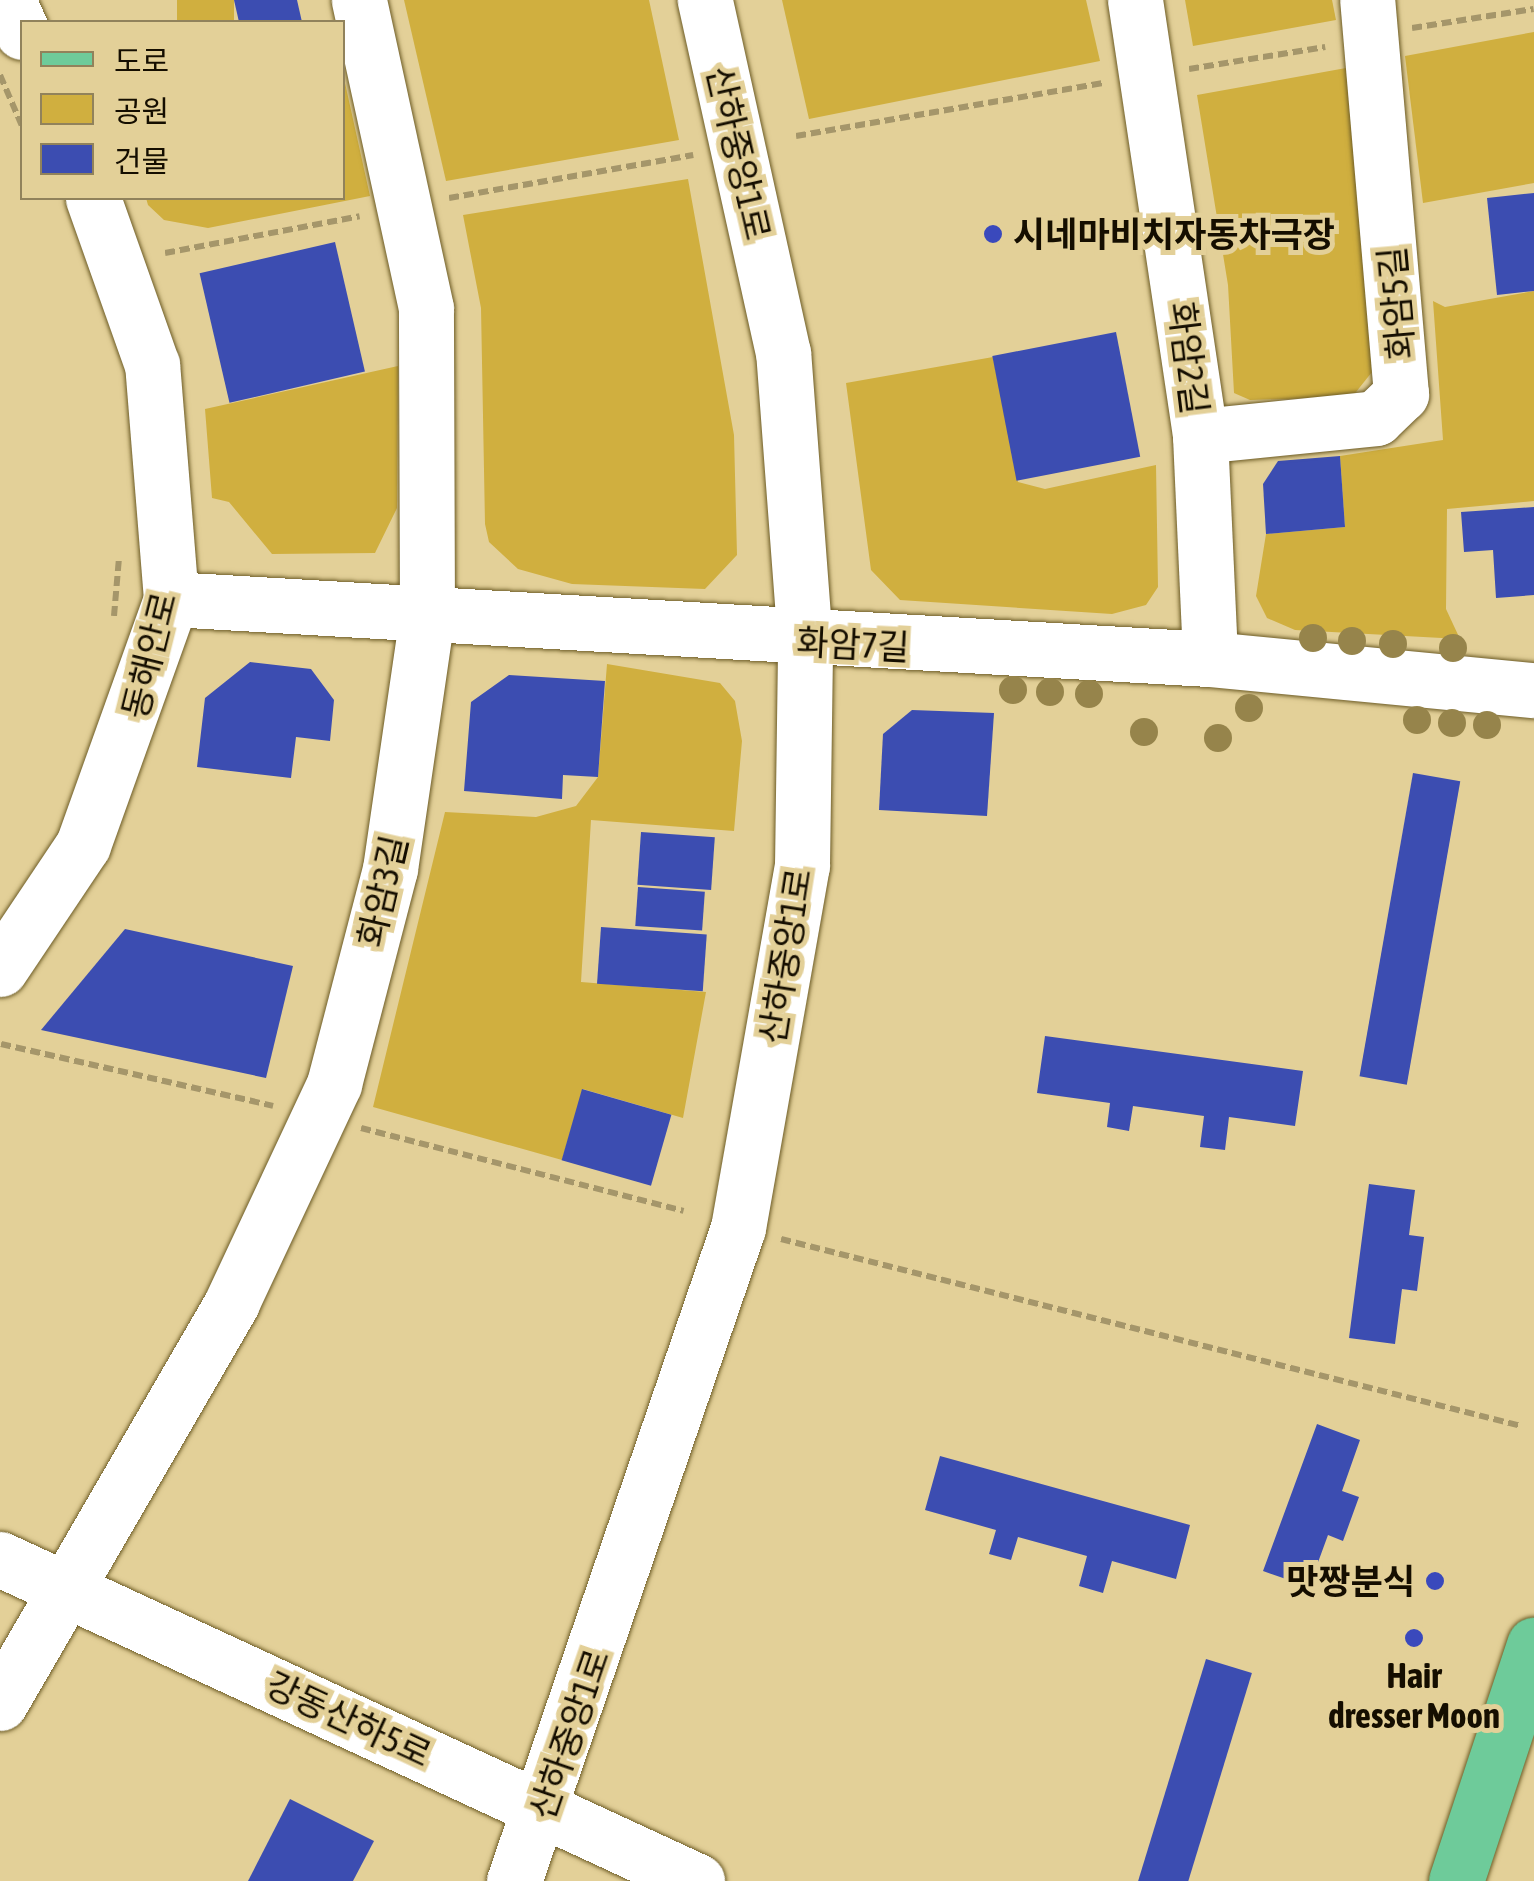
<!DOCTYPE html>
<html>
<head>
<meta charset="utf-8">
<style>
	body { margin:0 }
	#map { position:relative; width:1534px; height:1881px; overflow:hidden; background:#e3d098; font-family:"Asap Condensed","Noto Sans KR",sans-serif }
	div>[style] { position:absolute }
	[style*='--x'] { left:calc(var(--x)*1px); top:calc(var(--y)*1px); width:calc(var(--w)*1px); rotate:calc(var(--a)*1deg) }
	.green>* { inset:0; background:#d0af3f; transform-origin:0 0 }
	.building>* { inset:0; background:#3c4db1; transform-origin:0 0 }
	.path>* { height:6px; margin-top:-3px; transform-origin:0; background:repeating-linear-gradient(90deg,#a5966a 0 10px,transparent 0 15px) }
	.roads { filter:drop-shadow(0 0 2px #6d5c26) drop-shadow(0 0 2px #6d5c26) }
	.minor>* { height:55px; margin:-27.5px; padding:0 27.5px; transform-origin:27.5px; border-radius:27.5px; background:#fff }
	.major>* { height:55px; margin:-27.5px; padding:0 27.5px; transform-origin:27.5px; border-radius:27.5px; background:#6ecb9a }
	.trees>* { width:28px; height:28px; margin:-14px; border-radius:50%; background:#96844b }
	.dots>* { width:28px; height:28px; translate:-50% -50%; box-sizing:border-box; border:5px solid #e3d098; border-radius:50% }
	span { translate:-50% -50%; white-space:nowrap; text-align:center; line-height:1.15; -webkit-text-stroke:10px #e3d098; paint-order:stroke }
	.street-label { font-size:35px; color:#150e00 }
	.poi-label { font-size:35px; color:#150e00; font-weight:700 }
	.left { translate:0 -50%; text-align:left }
	.right { translate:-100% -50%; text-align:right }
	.legend { position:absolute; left:20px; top:20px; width:325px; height:180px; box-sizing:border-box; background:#e3d098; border:2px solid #91825b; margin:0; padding:12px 18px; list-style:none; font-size:30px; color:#150e00 }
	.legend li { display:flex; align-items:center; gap:20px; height:50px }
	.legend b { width:50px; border:2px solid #91825b }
</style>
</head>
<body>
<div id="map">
	<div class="green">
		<i style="left:177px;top:0;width:57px;height:22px"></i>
		<i style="clip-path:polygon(404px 0,649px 0,679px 140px,446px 181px)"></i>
		<i style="clip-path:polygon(782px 0,1086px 0,1100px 61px,809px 119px)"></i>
		<i style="clip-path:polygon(1185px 0,1332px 0,1336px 20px,1193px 46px)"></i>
		<i style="clip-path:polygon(1534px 32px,1534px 183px,1423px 203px,1405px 56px)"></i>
		<i style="clip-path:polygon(1346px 68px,1372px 372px,1352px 397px,1250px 400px,1234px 393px,1228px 285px,1197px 95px)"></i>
		<i style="clip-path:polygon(343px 74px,370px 196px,208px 228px,164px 220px,148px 205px,146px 198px,342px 198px)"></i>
		<i style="clip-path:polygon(688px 179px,734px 435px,737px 555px,705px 589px,572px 584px,518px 569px,489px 542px,485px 524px,481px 308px,463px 215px)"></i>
		<i style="clip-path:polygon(1534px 291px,1534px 501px,1447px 509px,1446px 609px,1460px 639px,1295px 630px,1267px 618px,1256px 596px,1266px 534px,1345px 527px,1340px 456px,1443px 440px,1433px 301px,1445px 307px)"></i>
		<i style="clip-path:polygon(993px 357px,1018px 482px,1045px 489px,1156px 465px,1158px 587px,1146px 605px,1112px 614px,900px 600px,871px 570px,846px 383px)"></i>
		<i style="clip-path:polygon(398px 366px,397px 508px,375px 553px,272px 554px,229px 502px,212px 498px,205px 409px)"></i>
		<i style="clip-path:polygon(607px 664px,720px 683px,735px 701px,742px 741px,734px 831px,591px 820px,581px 982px,706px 992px,683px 1118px,583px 1089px,562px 1160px,373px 1107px,445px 812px,536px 817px,576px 806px,598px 777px)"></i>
	</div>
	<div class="building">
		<i style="clip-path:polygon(234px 0,297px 0,302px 22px,239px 22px)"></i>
		<i style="clip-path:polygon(1534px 193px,1534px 291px,1497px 295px,1487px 198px)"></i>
		<i style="left:335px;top:242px;width:133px;height:139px;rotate:77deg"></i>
		<i style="left:1116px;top:332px;width:127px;height:126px;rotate:79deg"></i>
		<i style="clip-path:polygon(1340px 456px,1345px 527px,1266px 534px,1263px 484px,1278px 461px)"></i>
		<i style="clip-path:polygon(1534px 507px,1534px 595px,1496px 598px,1493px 550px,1464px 552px,1461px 512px)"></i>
		<i style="clip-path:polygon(250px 662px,311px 669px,334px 700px,330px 741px,296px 737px,291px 778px,197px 767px,205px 698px)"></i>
		<i style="clip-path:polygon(509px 675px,605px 681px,598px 777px,563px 775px,562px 799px,464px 791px,471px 702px)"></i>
		<i style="clip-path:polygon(912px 710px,994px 713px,987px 816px,879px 810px,883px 734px)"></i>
		<i style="left:1413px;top:773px;width:48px;height:308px;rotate:10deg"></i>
		<i style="left:641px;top:832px;width:74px;height:53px;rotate:4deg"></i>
		<i style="left:638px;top:887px;width:67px;height:39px;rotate:4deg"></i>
		<i style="left:601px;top:927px;width:106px;height:57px;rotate:4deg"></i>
		<i style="clip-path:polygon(125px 929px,293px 966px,266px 1078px,41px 1030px)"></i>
		<i style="clip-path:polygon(1045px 1036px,1303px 1071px,1295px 1126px,1229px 1117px,1225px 1150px,1200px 1147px,1204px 1116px,1133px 1106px,1129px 1131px,1107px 1127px,1110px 1103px,1037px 1093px)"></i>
		<i style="left:582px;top:1089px;width:93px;height:74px;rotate:16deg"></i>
		<i style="clip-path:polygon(1369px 1184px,1415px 1190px,1409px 1235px,1424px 1237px,1417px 1291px,1402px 1289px,1395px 1344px,1349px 1338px)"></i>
		<i style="clip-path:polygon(1317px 1424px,1360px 1440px,1342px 1491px,1359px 1497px,1343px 1541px,1328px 1535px,1309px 1587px,1263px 1571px)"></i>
		<i style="clip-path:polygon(940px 1456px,1190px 1525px,1176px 1579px,1112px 1561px,1103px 1593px,1079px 1586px,1087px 1556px,1018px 1537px,1011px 1560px,989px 1554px,996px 1530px,925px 1510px)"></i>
		<i style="left:1206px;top:1659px;width:48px;height:233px;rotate:17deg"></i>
		<i style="clip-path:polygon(290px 1799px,374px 1841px,353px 1881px,248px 1881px)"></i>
	</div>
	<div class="path">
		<i style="--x:1412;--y:28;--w:123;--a:-8.9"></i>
		<i style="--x:1189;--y:69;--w:138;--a:-9.2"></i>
		<i style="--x:0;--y:75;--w:56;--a:66.7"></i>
		<i style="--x:796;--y:136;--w:313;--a:-9.8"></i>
		<i style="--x:449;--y:198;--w:248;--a:-10"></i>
		<i style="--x:165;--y:253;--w:198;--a:-10.7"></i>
		<i style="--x:114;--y:616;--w:58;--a:-85.1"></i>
		<i style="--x:1;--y:1044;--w:279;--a:12.8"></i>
		<i style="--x:361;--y:1128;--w:333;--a:14.4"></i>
		<i style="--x:781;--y:1239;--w:763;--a:14.18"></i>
	</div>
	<div class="roads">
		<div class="minor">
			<i style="--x:8;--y:0;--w:35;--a:66"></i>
			<i style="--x:1135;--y:0;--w:441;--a:81.5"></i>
			<i style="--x:1200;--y:436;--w:223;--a:87.4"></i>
			<i style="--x:1200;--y:436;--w:177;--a:-5.8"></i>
			<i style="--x:1376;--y:418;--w:35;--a:-44"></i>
			<i style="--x:1401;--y:394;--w:395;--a:-94.9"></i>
			<i style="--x:171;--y:599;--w:1041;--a:3.31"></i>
			<i style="--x:1210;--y:659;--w:325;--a:5.5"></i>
			<i style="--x:0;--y:969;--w:149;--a:-56.2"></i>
			<i style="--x:83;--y:845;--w:261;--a:-70.3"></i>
			<i style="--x:171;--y:599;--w:235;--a:-94.6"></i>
			<i style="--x:152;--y:365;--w:177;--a:-109.5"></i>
			<i style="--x:0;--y:1559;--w:768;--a:24.8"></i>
			<i style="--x:0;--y:1703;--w:463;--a:-59.9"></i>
			<i style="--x:232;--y:1302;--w:241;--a:-64.9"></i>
			<i style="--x:334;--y:1084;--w:222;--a:-75.4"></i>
			<i style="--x:390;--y:869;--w:258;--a:-81.7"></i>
			<i style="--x:427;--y:614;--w:306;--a:-90.2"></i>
			<i style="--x:426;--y:308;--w:315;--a:-102.3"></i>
			<i style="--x:514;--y:1881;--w:690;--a:-71.07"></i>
			<i style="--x:738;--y:1228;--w:368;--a:-80"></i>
			<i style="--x:802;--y:866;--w:223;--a:-89.2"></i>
			<i style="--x:805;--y:643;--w:291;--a:-94.3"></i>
			<i style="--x:783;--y:353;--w:362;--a:-102.5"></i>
		</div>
		<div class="major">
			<i style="--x:1456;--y:1881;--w:249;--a:-71.7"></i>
		</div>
	</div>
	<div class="trees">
		<i style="left:1313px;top:638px"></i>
		<i style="left:1352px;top:641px"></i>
		<i style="left:1393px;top:644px"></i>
		<i style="left:1453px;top:648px"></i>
		<i style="left:1013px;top:690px"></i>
		<i style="left:1050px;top:692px"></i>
		<i style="left:1089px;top:694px"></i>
		<i style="left:1249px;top:708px"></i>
		<i style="left:1417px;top:720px"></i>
		<i style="left:1452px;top:723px"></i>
		<i style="left:1487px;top:725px"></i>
		<i style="left:1144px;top:732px"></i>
		<i style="left:1218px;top:738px"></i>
	</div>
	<div class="dots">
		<i style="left:993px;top:234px;background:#3a49bc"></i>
		<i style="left:1435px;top:1581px;background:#3a49bc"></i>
		<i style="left:1414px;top:1638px;background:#3a49bc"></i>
	</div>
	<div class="street-label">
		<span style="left:739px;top:153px;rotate:77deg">산하중앙1로</span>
		<span style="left:1396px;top:303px;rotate:-95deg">화암5길</span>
		<span style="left:1189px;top:358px;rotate:83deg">화암2길</span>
		<span style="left:853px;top:644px;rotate:3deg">화암7길</span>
		<span style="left:149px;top:655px;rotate:-76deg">동해안로</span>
		<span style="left:382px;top:891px;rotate:-77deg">화암3길</span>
		<span style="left:785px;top:956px;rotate:-81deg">산하중앙1로</span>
		<span style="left:349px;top:1719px;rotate:25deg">강동산하5로</span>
		<span style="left:569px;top:1734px;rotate:-71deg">산하중앙1로</span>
	</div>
	<div class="poi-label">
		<span class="left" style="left:1013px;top:234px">시네마비치자동차극장</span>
		<span class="right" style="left:1415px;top:1581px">맛짱분식</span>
		<span style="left:1414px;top:1695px">Hair<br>dresser Moon</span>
	</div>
	<ul class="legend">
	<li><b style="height:12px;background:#6ecb9a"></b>도로</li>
	<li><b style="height:28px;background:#d0af3f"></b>공원</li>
	<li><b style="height:28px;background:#3c4db1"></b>건물</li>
	</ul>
</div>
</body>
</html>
